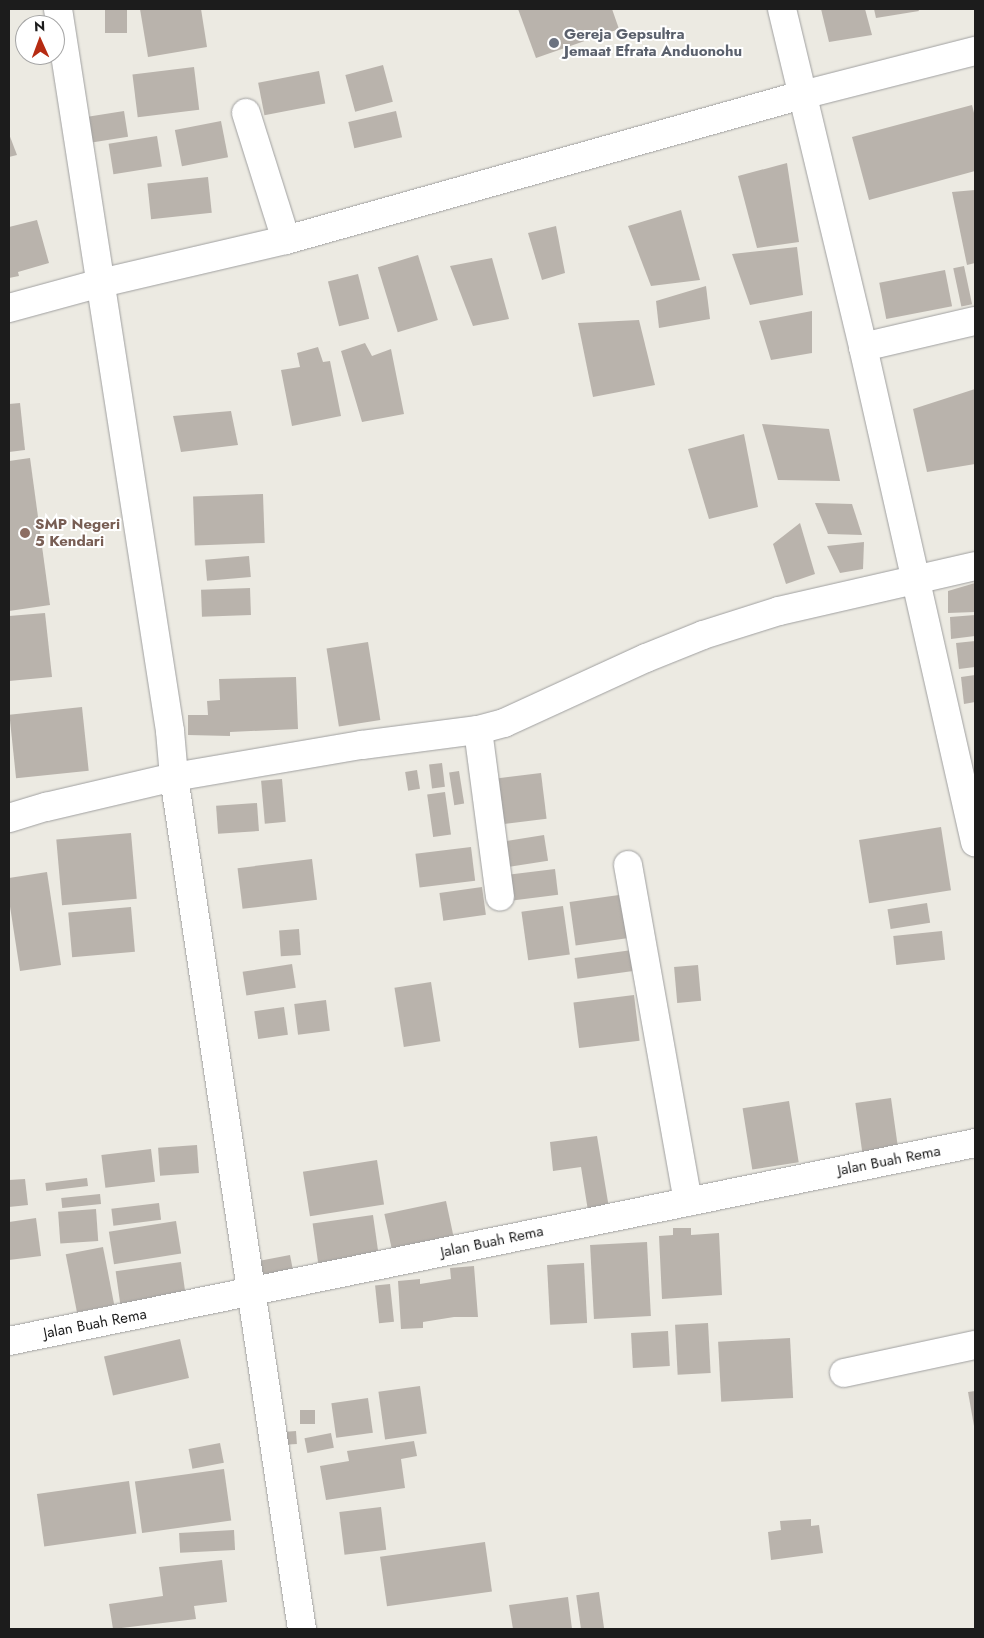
<!DOCTYPE html>
<html>
<head>
<meta charset="utf-8">
<style>
	body { margin:0 }
	#map { position:relative; width:984px; height:1638px; overflow:hidden; background:#eceae2; font-family:Jost,sans-serif }
	div>[style] { position:absolute }
	[style*='--x'] { left:calc(var(--x)*1px); top:calc(var(--y)*1px); width:calc(var(--w)*1px); rotate:calc(var(--a)*1deg) }
	.building>* { inset:0; background:#b9b3ac; transform-origin:0 0 }
	.roads { filter:drop-shadow(0 0 1px #a0a0a0) drop-shadow(0 0 1px #a0a0a0) }
	.minor>* { height:28px; margin:-14px; padding:0 14px; transform-origin:14px; border-radius:14px; background:#fff }
	.dots>* { width:14px; height:14px; translate:-50% -50%; box-sizing:border-box; border:2px solid #fff; border-radius:50% }
	span { translate:-50% -50%; white-space:nowrap; text-align:center; line-height:1.15; -webkit-text-stroke:4px #fff; paint-order:stroke }
	.worship-label { font-size:15px; color:#5b616d; font-weight:700 }
	.left { translate:0 -50%; text-align:left }
	.education-label { font-size:15px; color:#785e54; font-weight:700 }
	.street-label { font-size:15px; color:#1c1c1c }
	.frame { position:absolute; inset:0; border:10px solid #1c1c1c; pointer-events:none }
	.north { position:absolute; left:15px; top:15px; width:50px; height:50px; box-sizing:border-box; background:#fff; border:1px solid #a4a4a4; border-radius:50%; rotate:358deg; font-size:14px; font-weight:700; line-height:20px; text-align:center; color:#1c1c1c }
	.north::after { content:''; display:block; margin:auto; width:18px; height:22px; background:#b62b12; clip-path:polygon(50% 0,100% 100%,50% 72%,0 100%) }
</style>
</head>
<body>
<div id="map">
	<div class="building">
		<i style="left:105px;top:9px;width:22px;height:24px"></i>
		<i style="clip-path:polygon(140px 9px,201px 9px,207px 47px,148px 57px)"></i>
		<i style="clip-path:polygon(518px 9px,612px 9px,619px 29px,536px 58px)"></i>
		<i style="clip-path:polygon(821px 9px,865px 9px,872px 35px,829px 42px)"></i>
		<i style="clip-path:polygon(874px 9px,918px 9px,919px 11px,876px 18px)"></i>
		<i style="left:383px;top:65px;width:38px;height:39px;rotate:75deg"></i>
		<i style="left:194px;top:67px;width:43px;height:62px;rotate:83deg"></i>
		<i style="left:319px;top:71px;width:33px;height:62px;rotate:79deg"></i>
		<i style="clip-path:polygon(972px 105px,975px 117px,975px 171px,869px 200px,852px 137px)"></i>
		<i style="left:124px;top:111px;width:26px;height:43px;rotate:81deg"></i>
		<i style="left:396px;top:111px;width:27px;height:49px;rotate:77deg"></i>
		<i style="left:221px;top:121px;width:37px;height:47px;rotate:79deg"></i>
		<i style="clip-path:polygon(9px 134px,17px 155px,9px 157px)"></i>
		<i style="left:157px;top:136px;width:31px;height:49px;rotate:81deg"></i>
		<i style="clip-path:polygon(787px 163px,799px 242px,757px 248px,738px 176px)"></i>
		<i style="left:208px;top:177px;width:36px;height:61px;rotate:84deg"></i>
		<i style="clip-path:polygon(975px 190px,975px 263px,967px 265px,952px 192px)"></i>
		<i style="clip-path:polygon(681px 210px,700px 280px,651px 286px,628px 226px)"></i>
		<i style="clip-path:polygon(37px 220px,49px 263px,18px 272px,19px 276px,9px 278px,9px 227px)"></i>
		<i style="clip-path:polygon(556px 226px,565px 273px,542px 280px,528px 233px)"></i>
		<i style="clip-path:polygon(797px 247px,803px 295px,750px 305px,732px 254px)"></i>
		<i style="left:418px;top:255px;width:68px;height:42px;rotate:73deg"></i>
		<i style="clip-path:polygon(492px 258px,509px 319px,473px 326px,450px 266px)"></i>
		<i style="left:964px;top:266px;width:39px;height:11px;rotate:78deg"></i>
		<i style="left:945px;top:270px;width:37px;height:67px;rotate:79deg"></i>
		<i style="left:358px;top:274px;width:46px;height:31px;rotate:76deg"></i>
		<i style="clip-path:polygon(706px 286px,710px 319px,659px 328px,656px 301px)"></i>
		<i style="clip-path:polygon(812px 311px,812px 353px,771px 360px,759px 321px)"></i>
		<i style="clip-path:polygon(639px 320px,655px 385px,593px 397px,578px 323px)"></i>
		<i style="clip-path:polygon(365px 343px,372px 356px,391px 349px,404px 414px,362px 422px,341px 351px)"></i>
		<i style="clip-path:polygon(318px 347px,323px 362px,330px 361px,341px 416px,292px 426px,281px 370px,300px 367px,297px 353px)"></i>
		<i style="clip-path:polygon(975px 389px,975px 464px,927px 472px,913px 409px)"></i>
		<i style="clip-path:polygon(20px 403px,25px 450px,9px 452px,9px 404px)"></i>
		<i style="clip-path:polygon(231px 411px,238px 445px,181px 452px,173px 416px)"></i>
		<i style="clip-path:polygon(762px 424px,829px 429px,840px 481px,778px 480px)"></i>
		<i style="clip-path:polygon(744px 434px,758px 507px,709px 519px,688px 449px)"></i>
		<i style="clip-path:polygon(30px 458px,50px 605px,9px 611px,9px 461px)"></i>
		<i style="left:263px;top:494px;width:49px;height:70px;rotate:88deg"></i>
		<i style="clip-path:polygon(815px 503px,852px 504px,862px 535px,828px 534px)"></i>
		<i style="clip-path:polygon(800px 523px,815px 574px,786px 584px,773px 544px)"></i>
		<i style="clip-path:polygon(864px 542px,863px 569px,840px 573px,827px 546px)"></i>
		<i style="left:249px;top:556px;width:21px;height:44px;rotate:85deg"></i>
		<i style="clip-path:polygon(975px 583px,975px 612px,948px 613px,948px 591px)"></i>
		<i style="left:250px;top:588px;width:27px;height:49px;rotate:88deg"></i>
		<i style="clip-path:polygon(45px 613px,52px 677px,9px 681px,9px 616px)"></i>
		<i style="clip-path:polygon(975px 615px,975px 636px,951px 639px,950px 617px)"></i>
		<i style="clip-path:polygon(975px 641px,975px 667px,959px 669px,956px 643px)"></i>
		<i style="left:368px;top:642px;width:79px;height:42px;rotate:81deg"></i>
		<i style="clip-path:polygon(975px 675px,975px 702px,964px 704px,961px 677px)"></i>
		<i style="clip-path:polygon(296px 677px,298px 729px,230px 732px,230px 736px,188px 735px,188px 715px,208px 715px,207px 701px,220px 700px,219px 679px)"></i>
		<i style="left:82px;top:707px;width:64px;height:73px;rotate:84deg"></i>
		<i style="left:442px;top:763px;width:24px;height:13px;rotate:83deg"></i>
		<i style="left:417px;top:770px;width:19px;height:12px;rotate:81deg"></i>
		<i style="left:459px;top:771px;width:33px;height:10px;rotate:81deg"></i>
		<i style="left:541px;top:773px;width:46px;height:47px;rotate:83deg"></i>
		<i style="left:282px;top:779px;width:43px;height:21px;rotate:85deg"></i>
		<i style="left:445px;top:792px;width:43px;height:18px;rotate:82deg"></i>
		<i style="left:257px;top:803px;width:28px;height:41px;rotate:86deg"></i>
		<i style="left:941px;top:827px;width:64px;height:83px;rotate:81deg"></i>
		<i style="left:131px;top:833px;width:66px;height:75px;rotate:85deg"></i>
		<i style="left:544px;top:835px;width:26px;height:42px;rotate:81deg"></i>
		<i style="left:471px;top:847px;width:34px;height:56px;rotate:83deg"></i>
		<i style="left:312px;top:859px;width:41px;height:75px;rotate:83deg"></i>
		<i style="left:555px;top:869px;width:26px;height:50px;rotate:83deg"></i>
		<i style="clip-path:polygon(47px 872px,61px 965px,20px 971px,9px 900px,9px 878px)"></i>
		<i style="left:482px;top:887px;width:28px;height:43px;rotate:82deg"></i>
		<i style="left:626px;top:894px;width:44px;height:57px;rotate:82deg"></i>
		<i style="left:927px;top:903px;width:20px;height:40px;rotate:81deg"></i>
		<i style="left:563px;top:906px;width:49px;height:42px;rotate:82deg"></i>
		<i style="left:131px;top:907px;width:45px;height:63px;rotate:85deg"></i>
		<i style="left:299px;top:929px;width:26px;height:20px;rotate:86deg"></i>
		<i style="left:942px;top:931px;width:29px;height:49px;rotate:84deg"></i>
		<i style="left:632px;top:950px;width:21px;height:58px;rotate:82deg"></i>
		<i style="left:292px;top:964px;width:24px;height:50px;rotate:81deg"></i>
		<i style="left:698px;top:965px;width:36px;height:24px;rotate:85deg"></i>
		<i style="left:431px;top:982px;width:60px;height:37px;rotate:81deg"></i>
		<i style="left:634px;top:995px;width:46px;height:61px;rotate:83deg"></i>
		<i style="left:326px;top:1000px;width:31px;height:32px;rotate:83deg"></i>
		<i style="left:284px;top:1007px;width:28px;height:30px;rotate:82deg"></i>
		<i style="left:891px;top:1098px;width:53px;height:36px;rotate:82deg"></i>
		<i style="left:789px;top:1101px;width:62px;height:47px;rotate:81deg"></i>
		<i style="clip-path:polygon(597px 1136px,609px 1208px,588px 1211px,581px 1167px,553px 1171px,550px 1142px)"></i>
		<i style="left:197px;top:1145px;width:28px;height:39px;rotate:86deg"></i>
		<i style="left:151px;top:1149px;width:33px;height:50px;rotate:83deg"></i>
		<i style="left:377px;top:1160px;width:45px;height:75px;rotate:81deg"></i>
		<i style="left:87px;top:1178px;width:8px;height:42px;rotate:83deg"></i>
		<i style="clip-path:polygon(25px 1179px,28px 1205px,9px 1207px,9px 1180px)"></i>
		<i style="left:100px;top:1194px;width:10px;height:39px;rotate:84deg"></i>
		<i style="left:446px;top:1201px;width:40px;height:63px;rotate:78deg"></i>
		<i style="left:159px;top:1203px;width:17px;height:48px;rotate:83deg"></i>
		<i style="left:96px;top:1209px;width:32px;height:38px;rotate:86deg"></i>
		<i style="left:373px;top:1215px;width:41px;height:61px;rotate:82deg"></i>
		<i style="clip-path:polygon(36px 1218px,41px 1256px,9px 1260px,9px 1222px)"></i>
		<i style="left:176px;top:1221px;width:33px;height:68px;rotate:81deg"></i>
		<i style="clip-path:polygon(673px 1228px,691px 1228px,691px 1235px,719px 1233px,722px 1295px,662px 1299px,659px 1236px,673px 1235px)"></i>
		<i style="left:647px;top:1242px;width:74px;height:57px;rotate:87deg"></i>
		<i style="left:103px;top:1247px;width:59px;height:38px;rotate:79deg"></i>
		<i style="left:290px;top:1255px;width:25px;height:32px;rotate:79deg"></i>
		<i style="left:181px;top:1262px;width:34px;height:66px;rotate:82deg"></i>
		<i style="left:584px;top:1263px;width:60px;height:37px;rotate:87deg"></i>
		<i style="clip-path:polygon(474px 1266px,478px 1317px,454px 1317px,423px 1322px,423px 1328px,401px 1329px,398px 1281px,420px 1279px,420px 1284px,451px 1279px,450px 1268px)"></i>
		<i style="left:390px;top:1284px;width:38px;height:15px;rotate:84deg"></i>
		<i style="left:708px;top:1323px;width:50px;height:33px;rotate:87deg"></i>
		<i style="left:668px;top:1331px;width:35px;height:37px;rotate:87deg"></i>
		<i style="left:790px;top:1338px;width:60px;height:72px;rotate:87deg"></i>
		<i style="left:180px;top:1339px;width:40px;height:78px;rotate:77deg"></i>
		<i style="left:420px;top:1386px;width:48px;height:42px;rotate:82deg"></i>
		<i style="clip-path:polygon(975px 1391px,975px 1426px,974px 1426px,968px 1392px)"></i>
		<i style="left:368px;top:1398px;width:35px;height:37px;rotate:82deg"></i>
		<i style="left:315px;top:1410px;width:14px;height:15px;rotate:90deg"></i>
		<i style="left:296px;top:1431px;width:13px;height:20px;rotate:86deg"></i>
		<i style="left:331px;top:1433px;width:15px;height:27px;rotate:79deg"></i>
		<i style="clip-path:polygon(414px 1441px,417px 1456px,401px 1459px,405px 1488px,326px 1500px,320px 1466px,349px 1461px,347px 1451px)"></i>
		<i style="left:220px;top:1443px;width:20px;height:32px;rotate:79deg"></i>
		<i style="left:224px;top:1469px;width:52px;height:90px;rotate:82deg"></i>
		<i style="left:129px;top:1481px;width:53px;height:93px;rotate:82deg"></i>
		<i style="left:381px;top:1507px;width:43px;height:42px;rotate:83deg"></i>
		<i style="clip-path:polygon(811px 1519px,811px 1526px,819px 1525px,823px 1553px,771px 1560px,768px 1532px,781px 1530px,780px 1521px)"></i>
		<i style="left:234px;top:1530px;width:20px;height:55px;rotate:87deg"></i>
		<i style="left:485px;top:1542px;width:50px;height:106px;rotate:82deg"></i>
		<i style="clip-path:polygon(222px 1560px,227px 1602px,194px 1606px,196px 1619px,113px 1629px,109px 1604px,163px 1596px,159px 1567px)"></i>
		<i style="left:599px;top:1592px;width:37px;height:23px;rotate:82deg"></i>
		<i style="clip-path:polygon(568px 1597px,572px 1629px,513px 1629px,509px 1605px)"></i>
	</div>
	<div class="roads">
		<div class="minor">
			<i style="--x:58;--y:9;--w:731;--a:81.18"></i>
			<i style="--x:170;--y:731;--w:46;--a:85"></i>
			<i style="--x:174;--y:777;--w:862;--a:81.46"></i>
			<i style="--x:782;--y:9;--w:348;--a:76.5"></i>
			<i style="--x:863;--y:347;--w:508;--a:77.25"></i>
			<i style="--x:246;--y:113;--w:133;--a:72.5"></i>
			<i style="--x:9;--y:308;--w:95;--a:-15.2"></i>
			<i style="--x:101;--y:283;--w:190;--a:-13.1"></i>
			<i style="--x:286;--y:240;--w:536;--a:-15.7"></i>
			<i style="--x:802;--y:95;--w:179;--a:-14.3"></i>
			<i style="--x:863;--y:347;--w:115;--a:-13.1"></i>
			<i style="--x:478;--y:730;--w:168;--a:82.5"></i>
			<i style="--x:9;--y:818;--w:39;--a:-17"></i>
			<i style="--x:46;--y:807;--w:131;--a:-13.2"></i>
			<i style="--x:174;--y:777;--w:191;--a:-9.7"></i>
			<i style="--x:362;--y:745;--w:117;--a:-7.4"></i>
			<i style="--x:478;--y:730;--w:27;--a:-15"></i>
			<i style="--x:504;--y:723;--w:156;--a:-24.6"></i>
			<i style="--x:646;--y:658;--w:61;--a:-22"></i>
			<i style="--x:703;--y:635;--w:80;--a:-17.5"></i>
			<i style="--x:779;--y:611;--w:201;--a:-12.9"></i>
			<i style="--x:628;--y:865;--w:342;--a:79.9"></i>
			<i style="--x:9;--y:1341;--w:986;--a:-11.58"></i>
			<i style="--x:844;--y:1373;--w:134;--a:-12.1"></i>
		</div>
	</div>
	<div class="dots">
		<i style="left:554px;top:43px;background:#6b7280"></i>
		<i style="left:25px;top:533px;background:#8d6e63"></i>
	</div>
	<div class="worship-label">
		<span class="left" style="left:564px;top:43px">Gereja Gepsultra<br>Jemaat Efrata Anduonohu</span>
	</div>
	<div class="education-label">
		<span class="left" style="left:35px;top:533px">SMP Negeri<br>5 Kendari</span>
	</div>
	<div class="street-label">
		<span style="left:889px;top:1161px;rotate:-11deg">Jalan Buah Rema</span>
		<span style="left:492px;top:1242px;rotate:-12deg">Jalan Buah Rema</span>
		<span style="left:95px;top:1324px;rotate:-11deg">Jalan Buah Rema</span>
	</div>
	<div class="frame"></div>
	<div class="north">N</div>
</div>
</body>
</html>
